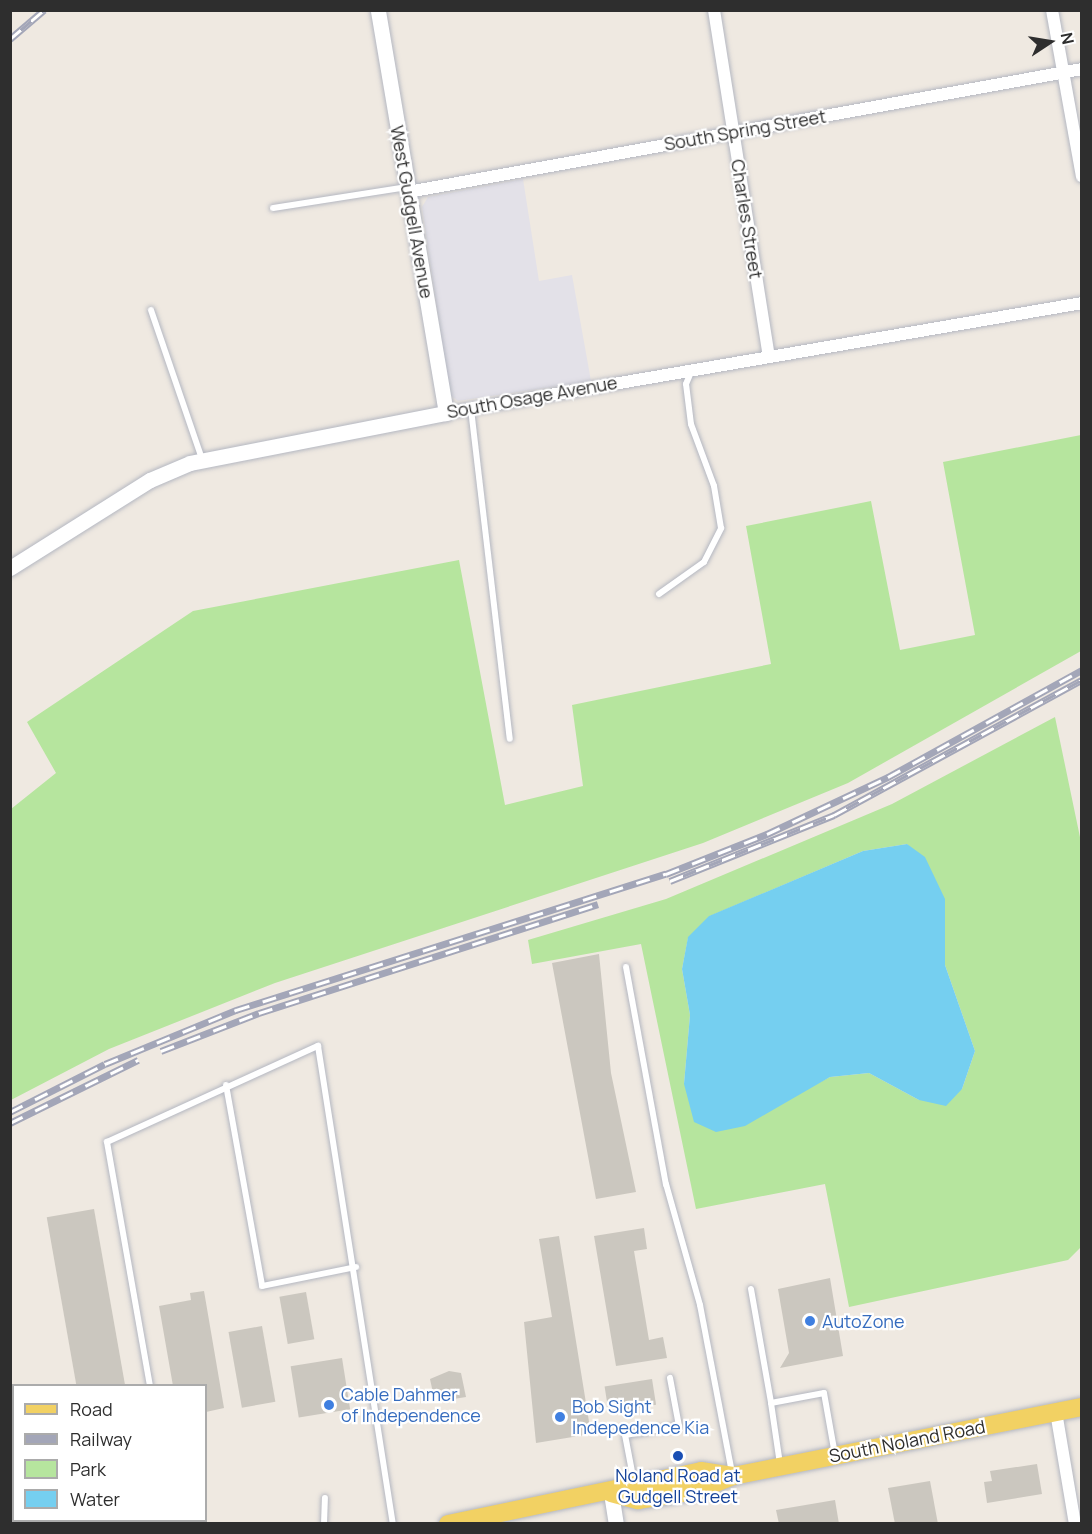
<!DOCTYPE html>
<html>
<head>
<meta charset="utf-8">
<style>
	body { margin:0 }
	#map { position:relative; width:1092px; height:1534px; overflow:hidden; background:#efe9e1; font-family:Manrope,sans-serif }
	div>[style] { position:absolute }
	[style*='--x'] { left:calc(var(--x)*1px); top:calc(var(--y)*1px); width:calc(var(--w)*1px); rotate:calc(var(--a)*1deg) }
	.industrial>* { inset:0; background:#e3e1e8 }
	.green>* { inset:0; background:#b6e59e }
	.water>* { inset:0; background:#75cff0 }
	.building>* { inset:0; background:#cbc7bf; transform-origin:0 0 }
	.roads { filter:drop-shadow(0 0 2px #b4b7c1) drop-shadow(0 0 2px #b4b7c1) }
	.service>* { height:6px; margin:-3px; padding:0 3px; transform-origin:3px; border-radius:3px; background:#fff }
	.minor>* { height:12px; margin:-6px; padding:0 6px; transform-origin:6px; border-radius:6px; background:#fff }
	.tertiary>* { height:15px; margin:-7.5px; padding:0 7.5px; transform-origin:7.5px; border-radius:7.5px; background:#fff }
	.primary>* { height:18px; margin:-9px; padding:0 9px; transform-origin:9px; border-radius:9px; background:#f2d163 }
	.rail>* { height:7px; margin-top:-3.5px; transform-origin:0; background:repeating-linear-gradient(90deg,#fff 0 14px,#a3a6b8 0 28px); box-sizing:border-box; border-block:2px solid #a3a6b8 }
	.dots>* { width:16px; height:16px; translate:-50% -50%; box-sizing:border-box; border:3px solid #fff; border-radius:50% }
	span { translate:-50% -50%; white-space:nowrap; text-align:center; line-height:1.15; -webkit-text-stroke:4.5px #fff; paint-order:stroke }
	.street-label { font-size:18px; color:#2e2e2e }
	.shop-label { font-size:18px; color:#366cbe }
	.left { translate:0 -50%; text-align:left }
	.transit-label { font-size:18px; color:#164399 }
	.frame { position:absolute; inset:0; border:12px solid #2e2e2e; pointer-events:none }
	.legend { position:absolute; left:12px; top:1384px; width:195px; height:138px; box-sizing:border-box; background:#fff; border:2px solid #ababab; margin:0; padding:8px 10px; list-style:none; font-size:18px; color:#2e2e2e }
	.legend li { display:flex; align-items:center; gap:12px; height:30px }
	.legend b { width:30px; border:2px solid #ababab }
	.north { position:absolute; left:1020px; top:12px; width:60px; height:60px; -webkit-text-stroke:4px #fff; paint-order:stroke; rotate:78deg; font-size:16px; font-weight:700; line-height:24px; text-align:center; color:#2e2e2e }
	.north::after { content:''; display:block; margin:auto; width:21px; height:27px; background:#2e2e2e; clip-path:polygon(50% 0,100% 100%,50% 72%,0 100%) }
</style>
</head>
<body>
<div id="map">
	<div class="industrial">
		<i style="clip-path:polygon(523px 179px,539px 281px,572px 275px,591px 381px,458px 401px,450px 395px,422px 207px,428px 197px)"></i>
	</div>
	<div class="green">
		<i style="clip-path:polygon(1081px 435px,1081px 651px,848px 783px,703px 843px,275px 983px,109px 1049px,11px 1100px,11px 809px,56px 773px,27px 722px,193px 611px,459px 560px,505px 805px,583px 786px,572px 705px,771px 664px,746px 526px,871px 501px,900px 650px,975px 635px,943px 462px)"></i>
		<i style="clip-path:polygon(evenodd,1055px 717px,1081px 842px,1081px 1247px,1068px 1260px,849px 1307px,825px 1184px,696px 1209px,641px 944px,532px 964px,528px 940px,666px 899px,892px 804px,1055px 717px,907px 844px,944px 899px,945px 965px,975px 1051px,962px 1089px,919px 1100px,869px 1073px,830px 1077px,798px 1093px,684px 1084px,690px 1015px,682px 969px,688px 938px,710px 916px,863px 851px,907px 844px)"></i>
	</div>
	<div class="water">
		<i style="clip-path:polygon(907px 844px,925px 857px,945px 899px,945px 965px,975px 1051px,962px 1089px,946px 1106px,919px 1100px,869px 1073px,830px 1077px,745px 1126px,716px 1132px,694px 1122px,684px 1084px,690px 1015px,682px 969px,688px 937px,709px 916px,863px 851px)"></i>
	</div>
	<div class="building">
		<i style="clip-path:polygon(599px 954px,611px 1073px,636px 1192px,596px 1199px,552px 963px)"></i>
		<i style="left:94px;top:1209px;width:180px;height:48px;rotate:80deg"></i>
		<i style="clip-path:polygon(644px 1228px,647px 1249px,634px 1251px,649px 1340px,663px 1337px,667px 1358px,616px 1366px,594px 1236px)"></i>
		<i style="clip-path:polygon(559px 1236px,591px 1434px,536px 1443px,524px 1322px,552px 1317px,539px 1239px)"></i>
		<i style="clip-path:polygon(830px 1278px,843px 1356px,780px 1368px,789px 1353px,778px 1289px)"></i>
		<i style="clip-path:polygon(204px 1291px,224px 1408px,206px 1412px,206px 1386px,173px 1386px,159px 1306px,191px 1300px,190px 1293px)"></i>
		<i style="left:306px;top:1292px;width:48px;height:27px;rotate:80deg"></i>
		<i style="left:262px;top:1326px;width:77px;height:34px;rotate:80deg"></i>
		<i style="left:342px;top:1358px;width:52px;height:52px;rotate:81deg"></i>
		<i style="clip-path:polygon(449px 1371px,461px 1373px,466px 1397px,435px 1402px,430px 1379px)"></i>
		<i style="left:652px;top:1379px;width:26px;height:48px;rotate:81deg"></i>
		<i style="clip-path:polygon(1037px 1464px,1042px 1494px,987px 1503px,984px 1482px,992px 1481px,990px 1471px)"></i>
		<i style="clip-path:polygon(930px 1481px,938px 1524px,895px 1524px,888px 1488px)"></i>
		<i style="clip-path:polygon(835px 1500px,839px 1524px,779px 1524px,776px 1510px)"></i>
	</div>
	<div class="roads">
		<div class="service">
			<i style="--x:273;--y:208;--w:136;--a:-8.9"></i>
			<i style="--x:151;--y:310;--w:157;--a:71.1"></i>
			<i style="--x:471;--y:409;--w:332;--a:83.3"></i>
			<i style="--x:659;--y:594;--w:55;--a:-35.4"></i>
			<i style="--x:704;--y:562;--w:38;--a:-63"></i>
			<i style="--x:721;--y:528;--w:43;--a:-99.5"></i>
			<i style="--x:714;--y:486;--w:66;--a:-110.4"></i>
			<i style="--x:691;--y:424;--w:40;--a:-97.1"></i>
			<i style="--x:686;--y:384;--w:13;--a:-67"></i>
			<i style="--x:626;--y:967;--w:221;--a:79.6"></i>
			<i style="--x:666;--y:1184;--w:126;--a:74.3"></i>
			<i style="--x:700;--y:1305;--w:170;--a:79.2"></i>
			<i style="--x:226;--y:1085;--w:204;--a:79.8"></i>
			<i style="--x:262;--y:1286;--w:96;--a:-11.4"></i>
			<i style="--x:751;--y:1289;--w:116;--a:80"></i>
			<i style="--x:150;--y:1386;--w:248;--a:-100"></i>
			<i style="--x:107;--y:1142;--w:232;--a:-24.5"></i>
			<i style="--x:318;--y:1046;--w:484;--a:81.1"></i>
			<i style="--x:10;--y:1416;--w:22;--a:80"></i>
			<i style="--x:780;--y:1464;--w:62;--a:-98.4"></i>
			<i style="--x:771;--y:1403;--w:54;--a:-10.7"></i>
			<i style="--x:824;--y:1393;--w:63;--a:79.9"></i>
			<i style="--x:634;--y:1482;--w:48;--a:-100.8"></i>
			<i style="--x:625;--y:1435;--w:55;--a:-9.5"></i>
			<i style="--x:679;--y:1426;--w:49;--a:-100.6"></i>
			<i style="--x:78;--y:1520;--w:4;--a:90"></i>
			<i style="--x:184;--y:1520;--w:4;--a:90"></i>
			<i style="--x:324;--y:1524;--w:26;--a:-88"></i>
		</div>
		<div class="minor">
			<i style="--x:714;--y:10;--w:350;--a:81"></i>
			<i style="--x:1052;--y:10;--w:169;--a:79.8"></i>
			<i style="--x:408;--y:192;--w:685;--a:-10.34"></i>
			<i style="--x:446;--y:413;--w:645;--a:-9.81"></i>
			<i style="--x:1056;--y:1412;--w:114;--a:80.4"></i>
		</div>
		<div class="tertiary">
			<i style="--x:10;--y:568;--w:165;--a:-32.2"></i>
			<i style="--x:150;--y:480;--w:43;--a:-23"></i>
			<i style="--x:190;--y:463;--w:261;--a:-11.1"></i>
			<i style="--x:446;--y:413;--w:409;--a:-99.6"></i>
			<i style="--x:611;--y:1493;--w:31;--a:81"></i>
		</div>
		<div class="primary">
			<i style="--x:611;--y:1493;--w:28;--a:15"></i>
			<i style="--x:638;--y:1500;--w:59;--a:-8.8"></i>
			<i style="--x:696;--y:1491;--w:40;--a:-22"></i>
			<i style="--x:733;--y:1476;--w:356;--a:-11.2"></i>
			<i style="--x:448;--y:1524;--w:258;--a:-11.8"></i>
			<i style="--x:701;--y:1471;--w:32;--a:9"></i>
		</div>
	</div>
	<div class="rail">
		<i style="--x:10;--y:39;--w:45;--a:-40.5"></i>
		<i style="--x:670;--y:881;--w:177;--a:-21.9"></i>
		<i style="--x:834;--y:815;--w:282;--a:-28.6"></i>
		<i style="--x:161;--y:1051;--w:105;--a:-21.2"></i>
		<i style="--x:259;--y:1013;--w:356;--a:-17.8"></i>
		<i style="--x:10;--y:1112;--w:106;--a:-26.8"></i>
		<i style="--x:105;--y:1064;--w:142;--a:-22.4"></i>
		<i style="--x:236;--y:1010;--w:451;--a:-17.6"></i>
		<i style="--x:666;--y:874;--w:109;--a:-21.6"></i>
		<i style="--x:767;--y:834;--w:134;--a:-25.2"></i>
		<i style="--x:888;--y:777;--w:222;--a:-28.9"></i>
		<i style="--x:10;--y:1123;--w:143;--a:-26.2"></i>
	</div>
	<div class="dots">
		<i style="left:810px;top:1321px;background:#3f7fe0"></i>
		<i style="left:329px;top:1405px;background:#3f7fe0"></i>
		<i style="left:560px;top:1417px;background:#3f7fe0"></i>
		<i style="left:678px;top:1456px;background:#1a4fb4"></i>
	</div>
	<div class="street-label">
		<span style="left:745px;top:130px;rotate:-10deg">South Spring Street</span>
		<span style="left:412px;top:212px;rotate:80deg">West Gudgell Avenue</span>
		<span style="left:747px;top:219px;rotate:81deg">Charles Street</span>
		<span style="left:532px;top:397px;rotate:-10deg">South Osage Avenue</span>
		<span style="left:907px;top:1441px;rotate:-11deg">South Noland Road</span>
	</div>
	<div class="shop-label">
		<span class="left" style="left:822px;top:1321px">AutoZone</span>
		<span class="left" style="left:341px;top:1405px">Cable Dahmer<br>of Independence</span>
		<span class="left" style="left:572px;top:1417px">Bob Sight<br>Indepedence Kia</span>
	</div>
	<div class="transit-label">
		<span style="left:678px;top:1486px">Noland Road at<br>Gudgell Street</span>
	</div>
	<div class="frame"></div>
	<ul class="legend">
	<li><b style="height:8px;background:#f2d163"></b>Road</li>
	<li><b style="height:8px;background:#a3a6b8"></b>Railway</li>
	<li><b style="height:16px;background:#b6e59e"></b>Park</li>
	<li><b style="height:16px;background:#75cff0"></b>Water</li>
	</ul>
	<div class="north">N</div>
</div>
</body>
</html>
